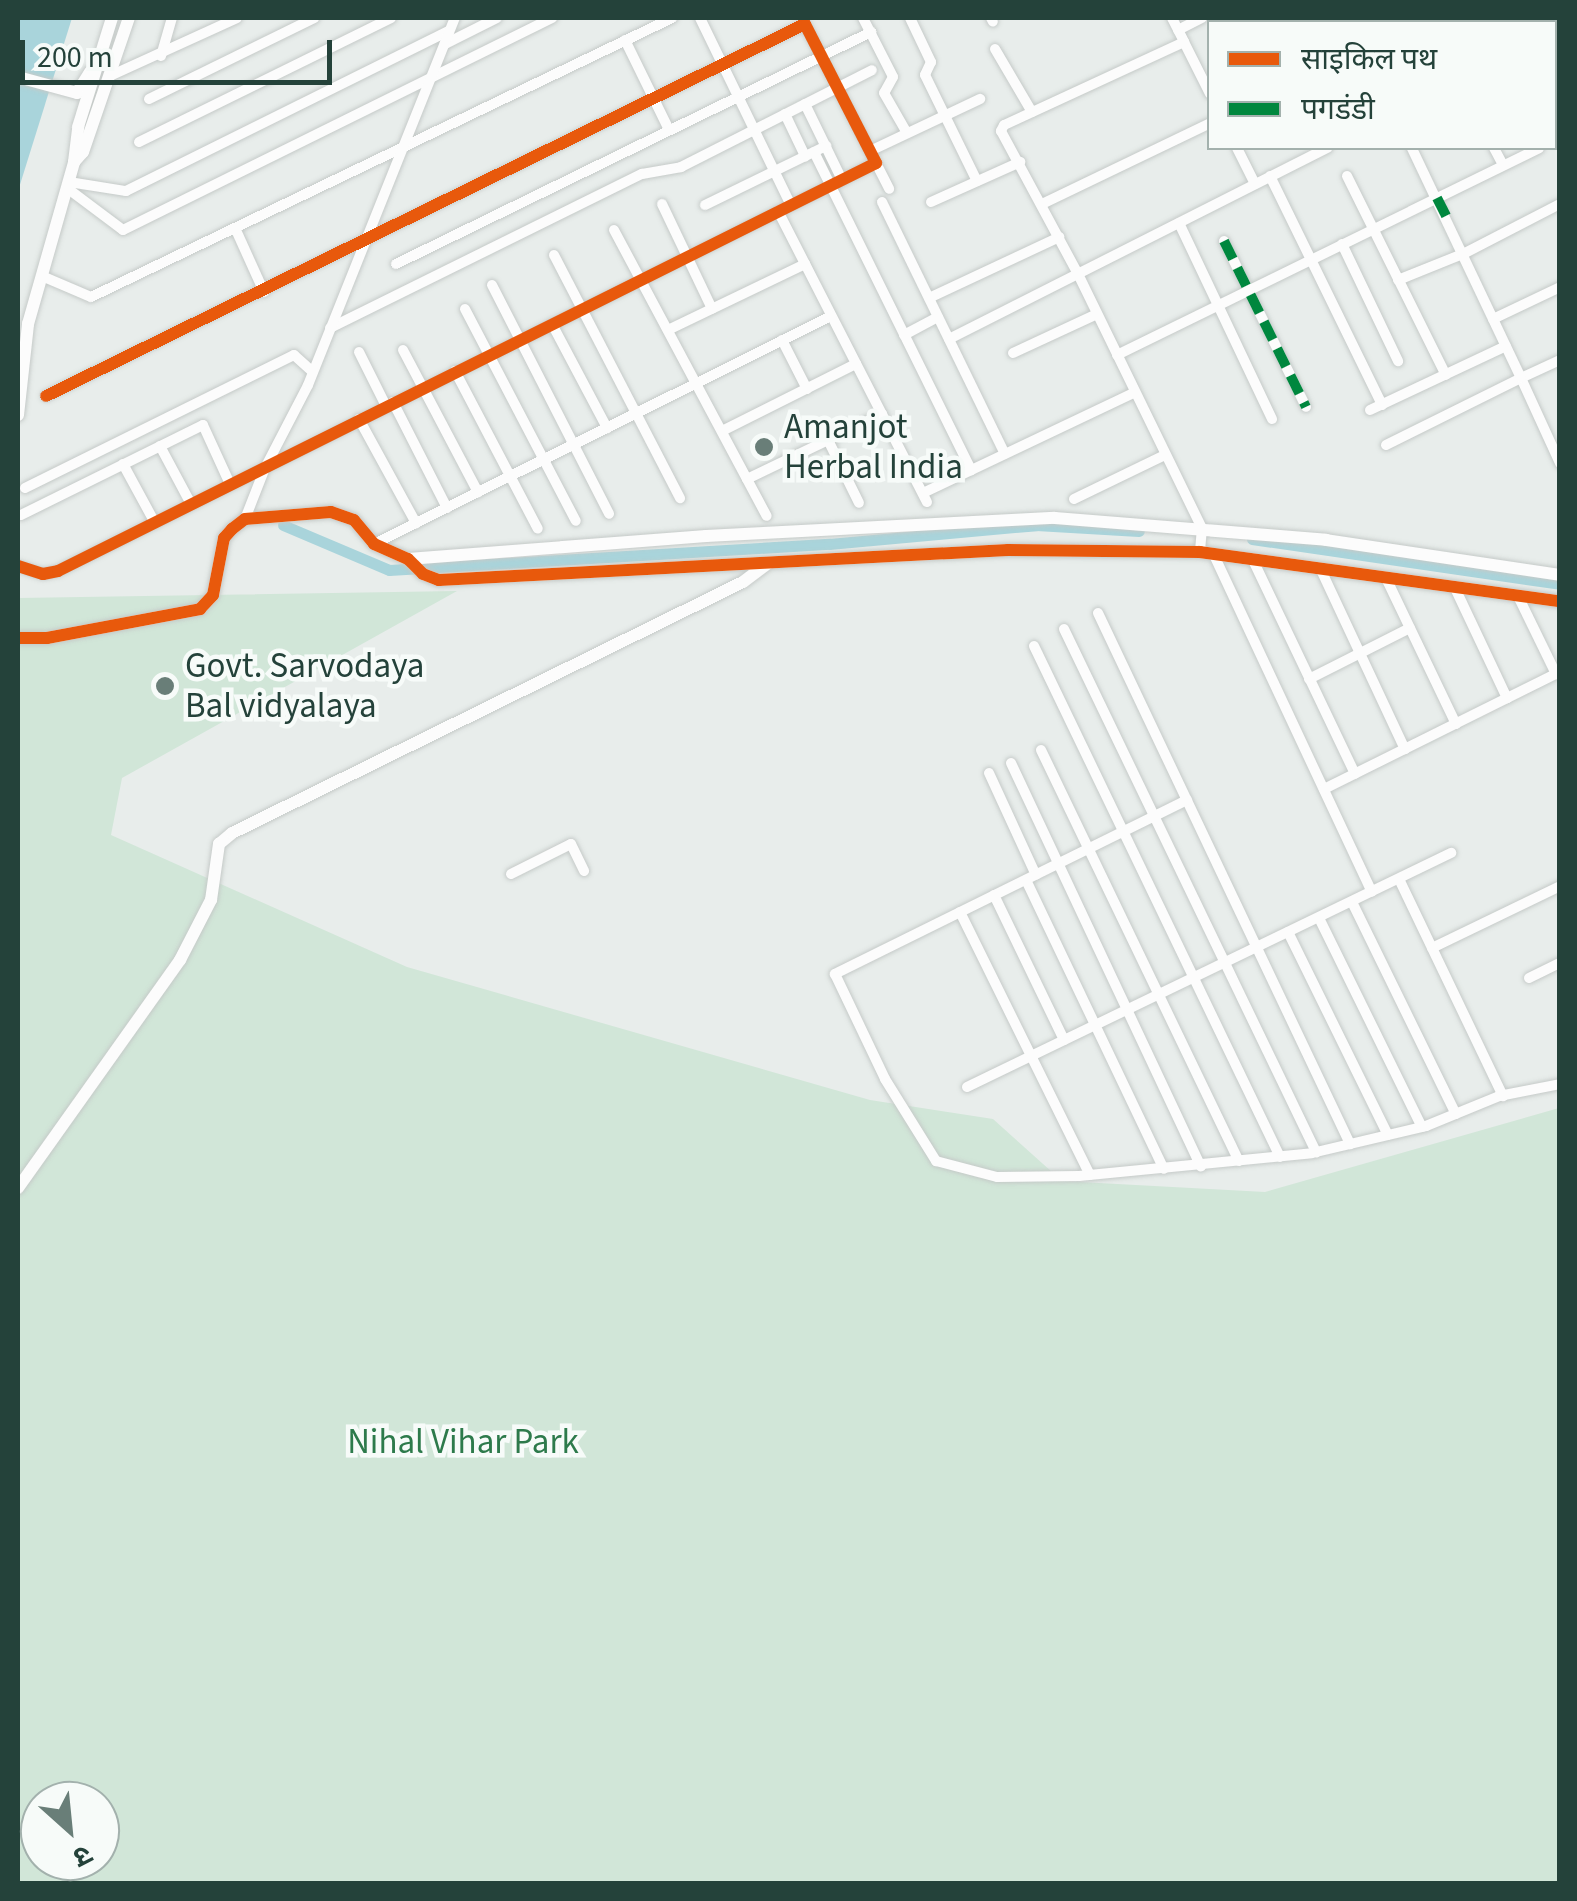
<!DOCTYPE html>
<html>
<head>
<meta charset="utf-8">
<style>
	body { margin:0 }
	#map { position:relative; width:1577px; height:1901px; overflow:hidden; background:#e8edeb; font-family:"Source Sans 3","Noto Sans Devanagari",sans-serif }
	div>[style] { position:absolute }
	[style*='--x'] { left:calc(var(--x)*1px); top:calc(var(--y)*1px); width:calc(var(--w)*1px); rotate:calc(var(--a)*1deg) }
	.green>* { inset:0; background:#d1e6d8 }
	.water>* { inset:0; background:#a9d4db }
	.canal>* { height:11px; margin:-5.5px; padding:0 5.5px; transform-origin:5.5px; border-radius:5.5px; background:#a9d4db }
	.roads { filter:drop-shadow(0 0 2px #c5cac8) drop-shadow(0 0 2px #c5cac8) }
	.minor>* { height:10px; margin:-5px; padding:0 5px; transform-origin:5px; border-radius:5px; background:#fcfcfc }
	.tertiary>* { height:12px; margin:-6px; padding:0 6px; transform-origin:6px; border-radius:6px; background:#fcfcfc }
	.quiet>* { height:10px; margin-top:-5px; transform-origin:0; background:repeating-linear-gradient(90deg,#00873e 0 20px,transparent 0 30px) }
	.cycleway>* { height:12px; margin:-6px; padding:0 6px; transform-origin:6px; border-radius:6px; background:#e8590c }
	.dots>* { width:28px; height:28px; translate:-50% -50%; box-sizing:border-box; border:5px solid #f7fbf9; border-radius:50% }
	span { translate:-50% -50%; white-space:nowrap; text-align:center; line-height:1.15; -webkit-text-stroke:9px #f7fbf9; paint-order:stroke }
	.poi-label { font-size:35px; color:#24423a }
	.left { translate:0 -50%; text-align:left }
	.park-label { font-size:35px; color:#2d7a4b }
	.frame { position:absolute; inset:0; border:20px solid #24423a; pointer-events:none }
	.legend { position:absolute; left:1207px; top:20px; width:350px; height:130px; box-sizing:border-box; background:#f7fbf9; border:2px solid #a3b1ad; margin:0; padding:12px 18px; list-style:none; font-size:30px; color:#24423a }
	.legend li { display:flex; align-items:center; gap:20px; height:50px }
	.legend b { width:50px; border:2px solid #a3b1ad }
	.north { position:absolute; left:20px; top:1781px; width:100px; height:100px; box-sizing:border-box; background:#f7fbf9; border:2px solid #a3b1ad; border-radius:50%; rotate:153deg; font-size:28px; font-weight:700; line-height:40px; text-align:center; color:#24423a }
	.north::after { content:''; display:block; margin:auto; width:35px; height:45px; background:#697e78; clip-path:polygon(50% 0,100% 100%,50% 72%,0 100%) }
	.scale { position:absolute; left:20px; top:40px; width:312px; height:45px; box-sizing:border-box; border:5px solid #24423a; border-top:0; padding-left:12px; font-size:30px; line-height:35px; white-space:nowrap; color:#24423a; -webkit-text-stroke:8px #f7fbf9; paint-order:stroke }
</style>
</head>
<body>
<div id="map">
	<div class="green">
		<i style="clip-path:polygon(evenodd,457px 591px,122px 778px,111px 835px,407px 967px,870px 1100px,993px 1119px,1062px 1181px,1265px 1192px,1559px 1108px,1559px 1883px,18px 1883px,18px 598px,457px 591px,40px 1801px,100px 1801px,100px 1861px,40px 1861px,40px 1801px)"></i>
	</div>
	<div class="water">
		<i style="clip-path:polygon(18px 18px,72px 18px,18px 191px)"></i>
	</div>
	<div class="canal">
		<i style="--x:283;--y:525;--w:115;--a:23"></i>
		<i style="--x:389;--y:570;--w:441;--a:-3.4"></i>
		<i style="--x:829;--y:544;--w:208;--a:-5.2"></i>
		<i style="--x:1036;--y:525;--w:103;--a:3.3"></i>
		<i style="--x:1252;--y:539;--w:311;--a:8.3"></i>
	</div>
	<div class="roads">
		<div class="minor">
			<i style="--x:700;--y:18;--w:208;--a:64.1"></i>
			<i style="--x:863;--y:18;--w:66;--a:63"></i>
			<i style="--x:893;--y:77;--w:18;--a:119"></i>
			<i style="--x:884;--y:93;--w:46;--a:60.1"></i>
			<i style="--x:910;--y:18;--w:49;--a:64.5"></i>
			<i style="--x:931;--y:62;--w:14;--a:115"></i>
			<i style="--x:925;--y:75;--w:118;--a:63.9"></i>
			<i style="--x:991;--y:18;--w:4;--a:63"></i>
			<i style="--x:1172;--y:18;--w:27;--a:63"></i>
			<i style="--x:1184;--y:42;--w:198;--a:155.2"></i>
			<i style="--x:1004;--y:125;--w:7;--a:117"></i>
			<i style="--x:1001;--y:131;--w:162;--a:61.7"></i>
			<i style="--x:1078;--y:274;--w:283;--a:64"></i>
			<i style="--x:1202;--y:528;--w:24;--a:95"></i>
			<i style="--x:1329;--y:18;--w:4;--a:63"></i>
			<i style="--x:1386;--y:18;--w:5;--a:53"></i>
			<i style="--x:1470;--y:18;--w:4;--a:63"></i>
			<i style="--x:1532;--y:18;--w:5;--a:53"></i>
			<i style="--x:1416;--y:22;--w:11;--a:-22"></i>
			<i style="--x:1554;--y:25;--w:6;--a:-18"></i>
			<i style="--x:1178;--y:30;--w:27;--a:-27"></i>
			<i style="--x:625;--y:40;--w:100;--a:63.9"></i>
			<i style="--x:1184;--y:42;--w:58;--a:63.4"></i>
			<i style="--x:445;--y:44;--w:58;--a:-26.6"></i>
			<i style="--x:995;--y:49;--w:73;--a:59.6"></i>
			<i style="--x:161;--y:56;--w:40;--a:-74"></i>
			<i style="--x:1554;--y:64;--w:13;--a:61"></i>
			<i style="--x:112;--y:75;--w:137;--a:-24.5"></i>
			<i style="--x:149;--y:99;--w:184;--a:-26.1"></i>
			<i style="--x:805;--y:104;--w:85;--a:64"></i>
			<i style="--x:785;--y:114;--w:47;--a:64.5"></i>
			<i style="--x:1554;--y:140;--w:6;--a:-18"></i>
			<i style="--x:139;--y:142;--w:281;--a:-26.2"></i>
			<i style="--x:1237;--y:148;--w:40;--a:63.4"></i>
			<i style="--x:1494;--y:148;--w:19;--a:62"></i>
			<i style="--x:870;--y:151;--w:122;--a:-25.3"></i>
			<i style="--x:814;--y:152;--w:355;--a:63.7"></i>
			<i style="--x:876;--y:163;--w:29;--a:63"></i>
			<i style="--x:1270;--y:176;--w:255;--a:63.9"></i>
			<i style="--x:1347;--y:176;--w:222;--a:63.6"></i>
			<i style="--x:69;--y:182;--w:58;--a:9"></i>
			<i style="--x:126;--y:191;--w:360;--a:-26.4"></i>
			<i style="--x:67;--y:188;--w:70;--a:36.9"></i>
			<i style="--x:123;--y:230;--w:479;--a:-26.3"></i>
			<i style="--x:882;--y:202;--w:280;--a:64"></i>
			<i style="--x:931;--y:202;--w:98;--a:-24.2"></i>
			<i style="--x:662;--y:204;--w:116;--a:64.5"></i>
			<i style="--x:1042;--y:204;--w:187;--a:-25.7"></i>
			<i style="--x:705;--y:205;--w:135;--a:-26"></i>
			<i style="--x:778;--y:211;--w:327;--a:62.9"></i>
			<i style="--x:1179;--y:223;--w:217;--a:64.6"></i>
			<i style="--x:236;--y:230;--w:68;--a:65.7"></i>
			<i style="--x:614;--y:230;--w:324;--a:61.9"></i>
			<i style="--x:1224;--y:241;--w:185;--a:63.7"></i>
			<i style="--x:1342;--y:244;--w:130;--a:64.4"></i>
			<i style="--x:554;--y:255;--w:274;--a:62.6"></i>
			<i style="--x:396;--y:264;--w:529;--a:-26.03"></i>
			<i style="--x:42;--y:276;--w:53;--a:23.2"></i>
			<i style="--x:91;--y:297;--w:645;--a:-25.65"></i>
			<i style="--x:1398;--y:280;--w:72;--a:-21.9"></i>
			<i style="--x:1465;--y:253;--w:107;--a:-27.3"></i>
			<i style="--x:492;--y:285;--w:257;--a:62.9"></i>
			<i style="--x:929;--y:298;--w:144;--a:-25.1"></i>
			<i style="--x:465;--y:309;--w:239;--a:62.4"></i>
			<i style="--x:1493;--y:319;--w:74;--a:-25.5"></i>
			<i style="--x:552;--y:324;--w:118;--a:62.1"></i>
			<i style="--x:330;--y:328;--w:348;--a:-26.3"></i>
			<i style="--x:642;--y:174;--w:40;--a:-10"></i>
			<i style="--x:681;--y:167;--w:214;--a:-26.9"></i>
			<i style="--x:670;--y:329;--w:150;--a:-25.7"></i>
			<i style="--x:904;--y:335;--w:38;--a:-28"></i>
			<i style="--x:949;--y:339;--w:424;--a:-26.8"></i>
			<i style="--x:782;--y:340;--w:55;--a:63"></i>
			<i style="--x:403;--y:350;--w:161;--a:62.2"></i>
			<i style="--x:359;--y:352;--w:60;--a:63.4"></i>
			<i style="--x:1013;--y:353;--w:90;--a:-24.9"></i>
			<i style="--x:1117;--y:355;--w:470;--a:-26.1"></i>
			<i style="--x:1560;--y:360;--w:43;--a:155.2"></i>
			<i style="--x:1521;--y:378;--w:94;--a:65.4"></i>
			<i style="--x:455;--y:371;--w:178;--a:62.3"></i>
			<i style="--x:393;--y:402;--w:119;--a:63"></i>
			<i style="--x:1370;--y:410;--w:150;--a:-25.2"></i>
			<i style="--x:359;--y:419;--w:119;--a:61.3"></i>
			<i style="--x:722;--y:431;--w:150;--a:-26.6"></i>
			<i style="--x:828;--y:440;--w:70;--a:63.8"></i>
			<i style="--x:1386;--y:445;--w:151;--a:-26.4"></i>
			<i style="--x:1521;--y:378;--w:255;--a:-115.4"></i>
			<i style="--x:160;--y:446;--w:66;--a:61.9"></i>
			<i style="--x:123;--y:464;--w:67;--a:61.5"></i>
			<i style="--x:747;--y:479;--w:150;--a:-25.7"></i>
			<i style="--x:25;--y:488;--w:300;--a:-26.3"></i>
			<i style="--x:294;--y:355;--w:25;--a:42"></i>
			<i style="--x:923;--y:493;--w:233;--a:-25.4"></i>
			<i style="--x:1074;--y:499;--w:101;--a:-25.8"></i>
			<i style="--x:21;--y:515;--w:203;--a:-26.3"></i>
			<i style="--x:203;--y:425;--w:65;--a:65.4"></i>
			<i style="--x:245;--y:519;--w:55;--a:-68.6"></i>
			<i style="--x:265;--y:468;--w:93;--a:-62.6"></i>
			<i style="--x:308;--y:385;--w:395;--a:-68.2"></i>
			<i style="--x:374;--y:544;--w:511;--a:-26.51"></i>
			<i style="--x:1213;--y:553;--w:374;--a:64.9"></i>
			<i style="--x:1252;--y:558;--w:239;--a:64.5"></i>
			<i style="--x:18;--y:566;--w:26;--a:18"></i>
			<i style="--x:43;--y:574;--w:15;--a:-11"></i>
			<i style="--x:58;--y:571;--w:914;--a:-26.51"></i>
			<i style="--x:876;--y:163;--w:156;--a:-117.1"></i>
			<i style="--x:805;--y:24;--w:845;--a:153.89"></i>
			<i style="--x:1321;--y:570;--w:198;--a:64.9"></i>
			<i style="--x:1386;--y:578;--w:162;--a:64.4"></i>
			<i style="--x:1455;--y:588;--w:122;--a:64.7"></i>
			<i style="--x:1518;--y:596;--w:87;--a:64"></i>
			<i style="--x:1098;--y:613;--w:588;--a:64.61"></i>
			<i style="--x:1064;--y:629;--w:581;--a:64.27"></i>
			<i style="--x:1034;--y:646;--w:567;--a:64.29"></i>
			<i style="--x:1309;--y:679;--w:113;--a:-26.8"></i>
			<i style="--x:1041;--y:750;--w:456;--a:64.3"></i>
			<i style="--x:1011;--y:763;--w:446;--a:64.8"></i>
			<i style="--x:989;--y:773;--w:112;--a:65.3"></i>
			<i style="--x:1324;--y:789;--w:263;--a:-26.4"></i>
			<i style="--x:1187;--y:800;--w:393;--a:153.7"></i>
			<i style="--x:835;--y:974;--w:116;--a:64.5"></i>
			<i style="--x:885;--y:1079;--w:97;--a:58.1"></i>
			<i style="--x:936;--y:1161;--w:63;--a:14.7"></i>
			<i style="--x:997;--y:1177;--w:82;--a:-0.7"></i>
			<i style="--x:1079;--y:1176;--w:234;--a:-5.6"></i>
			<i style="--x:1312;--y:1153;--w:117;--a:-13.3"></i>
			<i style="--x:1426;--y:1126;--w:79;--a:-22.3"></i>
			<i style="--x:1499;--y:1096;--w:62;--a:-11.1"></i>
			<i style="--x:511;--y:874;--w:67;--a:-26.6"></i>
			<i style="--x:571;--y:844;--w:30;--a:64"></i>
			<i style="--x:1399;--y:879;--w:241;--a:64.4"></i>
			<i style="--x:1026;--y:880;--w:320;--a:64.5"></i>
			<i style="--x:994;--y:895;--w:161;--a:64.2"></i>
			<i style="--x:1352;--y:902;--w:236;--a:63.9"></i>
			<i style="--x:960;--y:912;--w:293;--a:63.7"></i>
			<i style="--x:1319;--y:918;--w:233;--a:63.8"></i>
			<i style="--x:1288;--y:932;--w:226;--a:63.8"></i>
			<i style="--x:1432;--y:948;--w:142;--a:-25.8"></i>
			<i style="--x:1529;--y:978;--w:34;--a:-26"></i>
			<i style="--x:967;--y:1087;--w:538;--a:-25.8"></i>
		</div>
		<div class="tertiary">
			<i style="--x:18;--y:77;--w:61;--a:15.2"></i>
			<i style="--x:77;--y:93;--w:25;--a:-58"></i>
			<i style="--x:74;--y:162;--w:13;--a:-48"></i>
			<i style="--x:83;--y:152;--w:142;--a:-71.1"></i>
			<i style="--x:18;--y:415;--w:92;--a:-83.7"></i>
			<i style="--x:28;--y:324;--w:168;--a:-74.1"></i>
			<i style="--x:74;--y:162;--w:35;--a:-83"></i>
			<i style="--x:78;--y:127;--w:114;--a:-72.7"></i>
			<i style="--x:408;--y:559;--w:299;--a:-4.4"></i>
			<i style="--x:706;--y:536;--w:349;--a:-3"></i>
			<i style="--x:1055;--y:518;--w:272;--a:4.6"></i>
			<i style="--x:1326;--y:540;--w:237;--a:8.5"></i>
			<i style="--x:18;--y:638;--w:29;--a:0"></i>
			<i style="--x:47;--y:638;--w:156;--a:-10.7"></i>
			<i style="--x:200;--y:609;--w:19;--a:-47"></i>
			<i style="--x:213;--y:595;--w:58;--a:-79.1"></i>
			<i style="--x:224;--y:538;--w:12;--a:-48"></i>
			<i style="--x:232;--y:529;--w:16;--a:-38"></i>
			<i style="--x:245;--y:519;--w:86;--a:-4.7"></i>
			<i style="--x:331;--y:512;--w:24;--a:19"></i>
			<i style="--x:354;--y:520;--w:31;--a:50"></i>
			<i style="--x:374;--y:544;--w:37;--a:24"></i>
			<i style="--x:408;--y:559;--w:21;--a:45"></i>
			<i style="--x:423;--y:574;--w:17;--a:21"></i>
			<i style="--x:439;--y:580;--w:570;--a:-3.02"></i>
			<i style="--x:1008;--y:550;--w:192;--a:0.6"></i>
			<i style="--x:1200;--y:552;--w:363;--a:7.8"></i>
			<i style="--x:18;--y:1188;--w:280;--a:-54.6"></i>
			<i style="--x:180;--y:960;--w:68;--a:-62.7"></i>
			<i style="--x:211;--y:900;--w:57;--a:-81.9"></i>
			<i style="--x:219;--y:844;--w:17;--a:-40"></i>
			<i style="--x:232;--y:833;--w:569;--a:-26.16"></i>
			<i style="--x:743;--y:582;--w:30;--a:-37"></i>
		</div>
	</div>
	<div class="quiet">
		<i style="--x:1386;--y:18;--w:5;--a:53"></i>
		<i style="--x:1437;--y:198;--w:28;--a:63"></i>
		<i style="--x:1224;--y:241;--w:185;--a:63.7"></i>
	</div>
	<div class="cycleway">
		<i style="--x:18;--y:566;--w:26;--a:18"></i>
		<i style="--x:43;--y:574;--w:15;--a:-11"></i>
		<i style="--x:58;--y:571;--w:914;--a:-26.51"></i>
		<i style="--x:876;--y:163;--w:156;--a:-117.1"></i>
		<i style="--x:805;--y:24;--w:845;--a:153.89"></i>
		<i style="--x:18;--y:638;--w:29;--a:0"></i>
		<i style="--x:47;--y:638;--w:156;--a:-10.7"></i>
		<i style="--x:200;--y:609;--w:19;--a:-47"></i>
		<i style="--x:213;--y:595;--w:58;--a:-79.1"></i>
		<i style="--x:224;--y:538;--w:12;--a:-48"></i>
		<i style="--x:232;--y:529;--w:16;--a:-38"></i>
		<i style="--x:245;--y:519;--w:86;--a:-4.7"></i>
		<i style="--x:331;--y:512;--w:24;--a:19"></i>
		<i style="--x:354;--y:520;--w:31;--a:50"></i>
		<i style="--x:374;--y:544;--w:37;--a:24"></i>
		<i style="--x:408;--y:559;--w:21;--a:45"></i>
		<i style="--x:423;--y:574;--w:17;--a:21"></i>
		<i style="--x:439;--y:580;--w:570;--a:-3.02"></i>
		<i style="--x:1008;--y:550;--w:192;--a:0.6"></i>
		<i style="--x:1200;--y:552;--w:363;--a:7.8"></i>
	</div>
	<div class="dots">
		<i style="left:764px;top:447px;background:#697e78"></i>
		<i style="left:165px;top:686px;background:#697e78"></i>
	</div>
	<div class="poi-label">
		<span class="left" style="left:784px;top:447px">Amanjot<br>Herbal India</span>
		<span class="left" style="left:185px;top:686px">Govt. Sarvodaya<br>Bal vidyalaya</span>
	</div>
	<div class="park-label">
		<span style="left:463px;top:1442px">Nihal Vihar Park</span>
	</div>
	<div class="frame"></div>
	<ul class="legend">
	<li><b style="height:12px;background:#e8590c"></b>साइकिल पथ</li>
	<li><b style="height:12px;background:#00873e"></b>पगडंडी</li>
	</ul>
	<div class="north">उ</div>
	<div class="scale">200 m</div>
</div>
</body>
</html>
